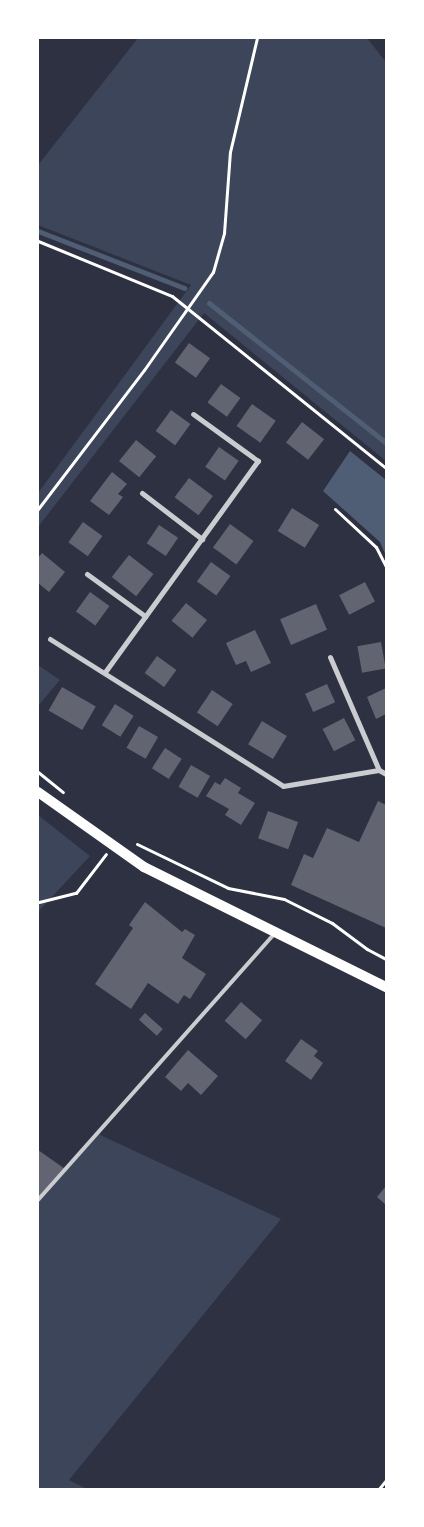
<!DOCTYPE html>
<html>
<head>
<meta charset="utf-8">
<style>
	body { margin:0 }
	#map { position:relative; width:424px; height:1527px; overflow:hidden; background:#2d3142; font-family:"Golos Text",sans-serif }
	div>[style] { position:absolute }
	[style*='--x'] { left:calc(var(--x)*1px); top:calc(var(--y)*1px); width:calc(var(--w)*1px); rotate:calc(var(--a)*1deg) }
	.green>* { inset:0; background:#3c4559 }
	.water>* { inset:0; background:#4f5d75 }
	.stream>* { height:5px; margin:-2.5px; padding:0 2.5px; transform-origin:2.5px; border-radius:2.5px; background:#4f5d75 }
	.building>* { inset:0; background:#626471; transform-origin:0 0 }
	.path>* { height:3px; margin:-1.5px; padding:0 1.5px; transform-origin:1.5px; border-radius:1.5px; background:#fff }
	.service>* { height:4px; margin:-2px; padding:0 2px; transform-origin:2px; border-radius:2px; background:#caccd0 }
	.minor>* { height:5px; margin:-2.5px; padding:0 2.5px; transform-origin:2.5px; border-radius:2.5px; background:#caccd0 }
	.secondary>* { height:10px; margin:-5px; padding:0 5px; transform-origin:5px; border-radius:5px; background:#fff }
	span { translate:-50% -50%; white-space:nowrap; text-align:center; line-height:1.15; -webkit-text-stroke:4.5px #fff; paint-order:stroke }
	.frame { position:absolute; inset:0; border:39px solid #fff; pointer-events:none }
</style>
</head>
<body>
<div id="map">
	<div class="green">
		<i style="clip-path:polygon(138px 38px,367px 38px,386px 62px,386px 461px,204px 313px,38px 527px,38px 493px,191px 285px,38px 225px,38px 165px)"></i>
		<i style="clip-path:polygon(38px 665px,60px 680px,38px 706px)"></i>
		<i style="clip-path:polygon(38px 815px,90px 856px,38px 912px)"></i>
		<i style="clip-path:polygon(96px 1133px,281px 1219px,69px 1480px,87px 1489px,38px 1489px,38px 1150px,66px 1169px)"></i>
	</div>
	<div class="water">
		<i style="clip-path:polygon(350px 451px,386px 480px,386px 556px,380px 542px,323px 491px)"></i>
	</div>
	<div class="stream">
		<i style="--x:38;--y:231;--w:157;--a:21.3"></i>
		<i style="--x:209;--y:303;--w:226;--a:38.3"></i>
	</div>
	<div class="building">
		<i style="left:189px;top:343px;width:26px;height:24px;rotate:36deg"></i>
		<i style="left:221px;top:384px;width:24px;height:23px;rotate:36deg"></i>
		<i style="left:252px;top:404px;width:29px;height:27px;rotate:35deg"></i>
		<i style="left:171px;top:410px;width:24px;height:26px;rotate:36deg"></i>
		<i style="left:302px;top:422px;width:28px;height:26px;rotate:38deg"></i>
		<i style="left:136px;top:440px;width:26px;height:27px;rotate:39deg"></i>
		<i style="left:219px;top:447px;width:24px;height:24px;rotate:35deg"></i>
		<i style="clip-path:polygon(112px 472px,127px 484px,118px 494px,123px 497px,109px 515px,90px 501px)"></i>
		<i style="left:189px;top:478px;width:30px;height:24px;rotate:37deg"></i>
		<i style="left:292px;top:508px;width:32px;height:27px;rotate:32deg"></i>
		<i style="left:83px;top:522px;width:24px;height:25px;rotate:36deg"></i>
		<i style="left:230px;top:524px;width:29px;height:29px;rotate:36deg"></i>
		<i style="left:159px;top:525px;width:23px;height:22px;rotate:34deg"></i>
		<i style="clip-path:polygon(42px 553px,65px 572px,49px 592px,38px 583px,38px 558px)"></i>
		<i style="left:129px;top:555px;width:31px;height:28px;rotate:38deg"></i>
		<i style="left:211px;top:562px;width:24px;height:24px;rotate:36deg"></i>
		<i style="left:365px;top:582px;width:22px;height:29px;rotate:63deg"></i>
		<i style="left:90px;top:592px;width:24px;height:24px;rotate:36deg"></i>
		<i style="left:186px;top:603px;width:27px;height:23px;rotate:39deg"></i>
		<i style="left:316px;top:604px;width:28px;height:39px;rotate:67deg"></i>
		<i style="clip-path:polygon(255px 630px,271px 663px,251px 672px,246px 661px,236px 665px,226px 643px)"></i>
		<i style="left:381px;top:642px;width:27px;height:24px;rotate:80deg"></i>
		<i style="left:157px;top:656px;width:24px;height:21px;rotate:36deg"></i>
		<i style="left:327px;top:684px;width:20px;height:24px;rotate:66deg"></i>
		<i style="left:62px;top:687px;width:39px;height:27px;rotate:30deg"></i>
		<i style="clip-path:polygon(386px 688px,386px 714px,376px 719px,367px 697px)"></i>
		<i style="left:212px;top:690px;width:25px;height:27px;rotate:34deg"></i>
		<i style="left:115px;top:704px;width:22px;height:25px;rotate:32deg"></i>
		<i style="left:344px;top:718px;width:25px;height:24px;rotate:63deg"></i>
		<i style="left:262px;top:721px;width:29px;height:27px;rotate:31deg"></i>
		<i style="left:139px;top:726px;width:22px;height:25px;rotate:30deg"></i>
		<i style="left:165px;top:748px;width:20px;height:24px;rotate:33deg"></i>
		<i style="left:191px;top:765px;width:22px;height:25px;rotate:30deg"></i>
		<i style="clip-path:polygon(225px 778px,241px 788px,238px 793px,255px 803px,241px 825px,225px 815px,229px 809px,206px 796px,215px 782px,220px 785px)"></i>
		<i style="clip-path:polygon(378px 801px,386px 805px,386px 928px,291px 885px,304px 854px,313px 858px,327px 828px,359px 842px)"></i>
		<i style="left:268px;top:811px;width:32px;height:29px;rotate:20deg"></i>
		<i style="clip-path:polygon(145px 902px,182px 932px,185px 929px,195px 935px,182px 958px,206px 974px,190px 999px,184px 995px,178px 1004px,148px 983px,131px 1009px,95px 984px,133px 928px,129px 925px)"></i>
		<i style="left:241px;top:1002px;width:28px;height:25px;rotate:41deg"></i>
		<i style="left:145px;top:1013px;width:24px;height:9px;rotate:42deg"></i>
		<i style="clip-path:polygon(301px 1039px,318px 1051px,314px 1056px,323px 1063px,311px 1080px,285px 1061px)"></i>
		<i style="clip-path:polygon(188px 1050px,218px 1076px,201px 1095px,188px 1083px,181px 1091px,165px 1077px)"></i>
		<i style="clip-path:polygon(38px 1150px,66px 1170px,38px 1200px)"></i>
		<i style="clip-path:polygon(386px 1186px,386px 1205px,377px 1197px)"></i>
	</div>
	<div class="path">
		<i style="--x:38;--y:241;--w:145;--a:22.3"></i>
		<i style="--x:172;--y:296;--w:275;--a:38.8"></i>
		<i style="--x:38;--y:509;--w:175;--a:-52.7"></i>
		<i style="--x:144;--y:370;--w:120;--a:-54.9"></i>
		<i style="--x:213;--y:272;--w:41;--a:-74.2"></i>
		<i style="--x:224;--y:233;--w:81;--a:-85.8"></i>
		<i style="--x:230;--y:152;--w:117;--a:-76.7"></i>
		<i style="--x:335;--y:509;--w:56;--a:42.8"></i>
		<i style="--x:376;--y:547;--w:22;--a:63"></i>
		<i style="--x:38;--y:772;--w:32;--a:39"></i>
		<i style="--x:137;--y:844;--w:101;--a:25.8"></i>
		<i style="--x:228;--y:888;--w:57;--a:11.1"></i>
		<i style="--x:284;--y:899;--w:54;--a:26.6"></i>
		<i style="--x:332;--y:923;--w:44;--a:36.6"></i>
		<i style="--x:367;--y:949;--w:21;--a:28"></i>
		<i style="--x:39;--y:902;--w:38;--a:-14"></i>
		<i style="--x:76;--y:893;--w:49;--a:-52.4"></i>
		<i style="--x:378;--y:1490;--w:13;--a:-51"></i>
	</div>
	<div class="service">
		<i style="--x:38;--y:1200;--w:357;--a:-48.4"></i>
	</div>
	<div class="minor">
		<i style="--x:142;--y:493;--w:76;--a:37.5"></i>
		<i style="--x:87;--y:574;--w:72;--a:35.9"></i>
		<i style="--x:50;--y:639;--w:275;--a:32.2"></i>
		<i style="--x:283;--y:786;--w:97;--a:-9.5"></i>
		<i style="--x:379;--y:770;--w:8;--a:30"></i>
		<i style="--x:330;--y:657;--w:123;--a:66.6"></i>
		<i style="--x:105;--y:672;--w:261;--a:-54.1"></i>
		<i style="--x:258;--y:461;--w:80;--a:-144.1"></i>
	</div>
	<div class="secondary">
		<i style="--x:38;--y:792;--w:130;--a:35.3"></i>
		<i style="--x:144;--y:867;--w:270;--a:26.4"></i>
	</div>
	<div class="frame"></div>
</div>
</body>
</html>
